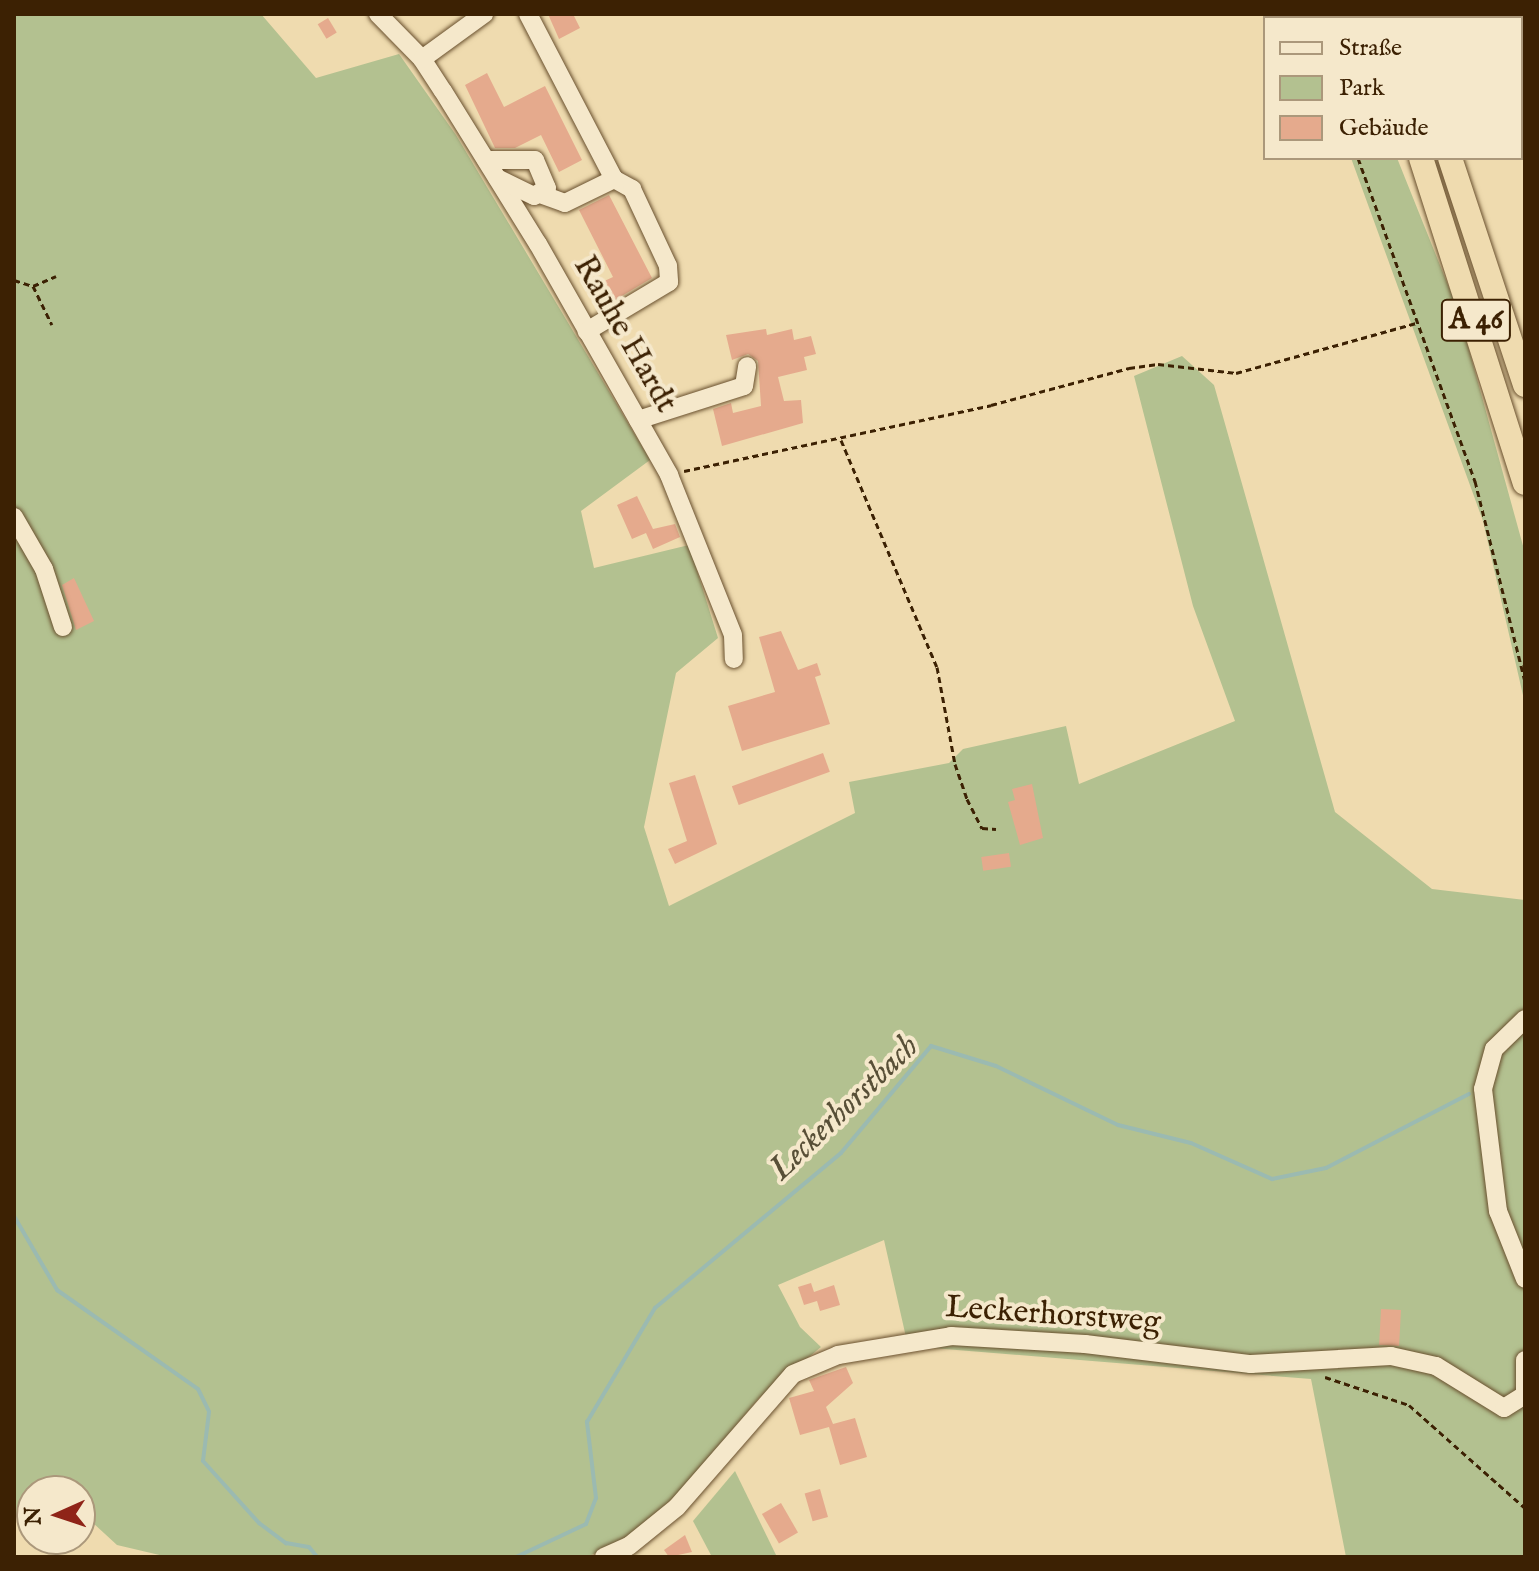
<!DOCTYPE html>
<html>
<head>
<meta charset="utf-8">
<style>
	body { margin:0 }
	#map { position:relative; width:1539px; height:1571px; overflow:hidden; background:#efdbaf; font-family:"IM FELL English",serif }
	div>[style] { position:absolute }
	[style*='--x'] { left:calc(var(--x)*1px); top:calc(var(--y)*1px); width:calc(var(--w)*1px); rotate:calc(var(--a)*1deg) }
	.green>* { inset:0; background:#b3c190 }
	.stream>* { height:4px; margin:-2px; padding:0 2px; transform-origin:2px; border-radius:2px; background:#9bbab1 }
	.building>* { inset:0; background:#e5aa8d; transform-origin:0 0 }
	.path>* { height:3px; margin-top:-1.5px; transform-origin:0; background:repeating-linear-gradient(90deg,#3c2103 0 6px,transparent 0 10px) }
	.roads { filter:drop-shadow(0 0 2px #69502e) drop-shadow(0 0 2px #69502e) }
	.minor>* { height:18px; margin:-9px; padding:0 9px; transform-origin:9px; border-radius:9px; background:#f5e8cb }
	.highway>* { height:24px; margin:-12px; padding:0 12px; transform-origin:12px; border-radius:12px; background:#efdbaf }
	span { translate:-50% -50%; white-space:nowrap; text-align:center; line-height:1.15; -webkit-text-stroke:8px #f5e8cb; paint-order:stroke }
	.shield-label span { padding:2px 6px; background:#f5e8cb; border:2px solid; border-radius:6px; -webkit-text-stroke-width:0 }
	.shield-label { font-size:30px; color:#3c2103; font-weight:700 }
	.street-label { font-size:32px; color:#3c2103 }
	.water-label { font-size:34px; color:#584f37; font-style:italic }
	.frame { position:absolute; inset:0; border:16px solid #3c2103; pointer-events:none }
	.legend { position:absolute; left:1263px; top:16px; width:260px; height:144px; box-sizing:border-box; background:#f5e8cb; border:2px solid #ab987b; margin:0; padding:10px 14px; list-style:none; font-size:24px; color:#3c2103 }
	.legend li { display:flex; align-items:center; gap:16px; height:40px }
	.legend b { width:40px; border:2px solid #ab987b }
	.north { position:absolute; left:16px; top:1475px; width:80px; height:80px; box-sizing:border-box; background:#f5e8cb; border:2px solid #ab987b; border-radius:50%; rotate:267deg; font-size:22px; font-weight:700; line-height:32px; text-align:center; color:#3c2103 }
	.north::after { content:''; display:block; margin:auto; width:28px; height:36px; background:#8f2418; clip-path:polygon(50% 0,100% 100%,50% 72%,0 100%) }
</style>
</head>
<body>
<div id="map">
	<div class="green">
		<i style="clip-path:polygon(14px 14px,261px 14px,316px 78px,399px 54px,456px 135px,650px 460px,581px 511px,594px 568px,689px 545px,718px 638px,676px 673px,644px 827px,669px 906px,855px 813px,849px 782px,949px 763px,963px 749px,1066px 726px,1079px 784px,1235px 721px,1193px 606px,1134px 376px,1182px 356px,1214px 385px,1335px 812px,1432px 889px,1525px 900px,1525px 1557px,1346px 1557px,1311px 1379px,908px 1346px,884px 1240px,778px 1285px,800px 1327px,821px 1347px,759px 1398px,679px 1493px,623px 1541px,587px 1557px,168px 1557px,117px 1545px,80px 1511px,80px 1491px,59px 1491px,50px 1483px,45px 1491px,32px 1491px,32px 1513px,14px 1515px)"></i>
		<i style="clip-path:polygon(1351px 158px,1397px 158px,1458px 310px,1525px 553px,1525px 704px,1483px 521px)"></i>
		<i style="clip-path:polygon(735px 1471px,777px 1557px,712px 1557px,693px 1521px)"></i>
	</div>
	<div class="stream">
		<i style="--x:14;--y:1216;--w:86;--a:59.8"></i>
		<i style="--x:57;--y:1290;--w:172;--a:35.1"></i>
		<i style="--x:198;--y:1389;--w:25;--a:64"></i>
		<i style="--x:209;--y:1412;--w:49;--a:97"></i>
		<i style="--x:203;--y:1461;--w:84;--a:47.9"></i>
		<i style="--x:259;--y:1523;--w:34;--a:37"></i>
		<i style="--x:286;--y:1543;--w:23;--a:10"></i>
		<i style="--x:309;--y:1547;--w:13;--a:51"></i>
		<i style="--x:516;--y:1557;--w:77;--a:-25.2"></i>
		<i style="--x:586;--y:1524;--w:28;--a:-69"></i>
		<i style="--x:596;--y:1498;--w:77;--a:-96.8"></i>
		<i style="--x:587;--y:1422;--w:133;--a:-59.2"></i>
		<i style="--x:655;--y:1308;--w:242;--a:-39.8"></i>
		<i style="--x:841;--y:1153;--w:140;--a:-49.9"></i>
		<i style="--x:931;--y:1046;--w:68;--a:17.1"></i>
		<i style="--x:996;--y:1066;--w:136;--a:25.8"></i>
		<i style="--x:1118;--y:1125;--w:75;--a:13.9"></i>
		<i style="--x:1191;--y:1143;--w:89;--a:24"></i>
		<i style="--x:1272;--y:1179;--w:55;--a:-11.5"></i>
		<i style="--x:1326;--y:1168;--w:161;--a:-27.4"></i>
	</div>
	<div class="building">
		<i style="clip-path:polygon(548px 14px,573px 14px,580px 28px,559px 39px)"></i>
		<i style="left:328px;top:18px;width:17px;height:12px;rotate:59deg"></i>
		<i style="clip-path:polygon(487px 73px,504px 107px,545px 86px,582px 160px,559px 172px,541px 135px,515px 148px,495px 148px,465px 85px)"></i>
		<i style="clip-path:polygon(609px 195px,652px 278px,610px 303px,600px 283px,613px 277px,579px 210px)"></i>
		<i style="clip-path:polygon(766px 329px,767px 335px,792px 329px,794px 340px,811px 336px,816px 354px,804px 357px,807px 370px,778px 377px,784px 401px,801px 400px,803px 423px,722px 446px,713px 409px,731px 403px,733px 413px,761px 406px,758px 361px,748px 354px,732px 360px,726px 335px)"></i>
		<i style="clip-path:polygon(637px 496px,653px 529px,675px 524px,680px 537px,653px 549px,646px 533px,632px 539px,617px 505px)"></i>
		<i style="clip-path:polygon(74px 578px,94px 621px,76px 630px,62px 585px)"></i>
		<i style="clip-path:polygon(781px 631px,798px 670px,817px 663px,821px 675px,815px 677px,830px 724px,742px 751px,728px 706px,775px 692px,759px 637px)"></i>
		<i style="left:823px;top:753px;width:20px;height:97px;rotate:70deg"></i>
		<i style="clip-path:polygon(695px 775px,717px 844px,675px 864px,668px 849px,687px 841px,669px 783px)"></i>
		<i style="clip-path:polygon(1032px 784px,1043px 838px,1020px 845px,1008px 802px,1015px 800px,1012px 789px)"></i>
		<i style="left:1009px;top:853px;width:14px;height:28px;rotate:82deg"></i>
		<i style="clip-path:polygon(811px 1283px,814px 1292px,834px 1285px,840px 1305px,820px 1311px,817px 1301px,804px 1305px,798px 1287px)"></i>
		<i style="left:1381px;top:1309px;width:20px;height:36px;rotate:3deg"></i>
		<i style="clip-path:polygon(846px 1367px,853px 1383px,826px 1407px,833px 1424px,855px 1418px,867px 1457px,840px 1465px,829px 1427px,800px 1435px,789px 1398px,814px 1391px,809px 1380px)"></i>
		<i style="left:820px;top:1489px;width:29px;height:16px;rotate:74deg"></i>
		<i style="left:781px;top:1503px;width:34px;height:22px;rotate:60deg"></i>
		<i style="clip-path:polygon(685px 1535px,692px 1552px,669px 1557px,664px 1550px)"></i>
	</div>
	<div class="path">
		<i style="--x:1299;--y:14;--w:4;--a:76"></i>
		<i style="--x:1358;--y:158;--w:344;--a:70.1"></i>
		<i style="--x:1475;--y:481;--w:207;--a:76"></i>
		<i style="--x:14;--y:280;--w:20;--a:18"></i>
		<i style="--x:33;--y:286;--w:25;--a:-23"></i>
		<i style="--x:33;--y:286;--w:43;--a:64"></i>
		<i style="--x:841;--y:440;--w:246;--a:67.1"></i>
		<i style="--x:937;--y:667;--w:99;--a:79.5"></i>
		<i style="--x:955;--y:764;--w:37;--a:71"></i>
		<i style="--x:967;--y:799;--w:33;--a:63"></i>
		<i style="--x:982;--y:828;--w:14;--a:4"></i>
		<i style="--x:684;--y:471;--w:314;--a:-12.1"></i>
		<i style="--x:991;--y:405;--w:143;--a:-15"></i>
		<i style="--x:1129;--y:368;--w:29;--a:-8"></i>
		<i style="--x:1158;--y:364;--w:79;--a:6.6"></i>
		<i style="--x:1236;--y:373;--w:187;--a:-15.5"></i>
		<i style="--x:1325;--y:1377;--w:89;--a:18.4"></i>
		<i style="--x:1409;--y:1405;--w:155;--a:41.6"></i>
	</div>
	<div class="roads">
		<div class="minor">
			<i style="--x:378;--y:14;--w:63;--a:45.6"></i>
			<i style="--x:422;--y:59;--w:38;--a:57"></i>
			<i style="--x:443;--y:91;--w:180;--a:58.2"></i>
			<i style="--x:538;--y:244;--w:266;--a:60.4"></i>
			<i style="--x:669;--y:475;--w:172;--a:68.2"></i>
			<i style="--x:733;--y:635;--w:24;--a:88"></i>
			<i style="--x:528;--y:14;--w:186;--a:62.5"></i>
			<i style="--x:614;--y:179;--w:21;--a:29"></i>
			<i style="--x:632;--y:189;--w:85;--a:64.9"></i>
			<i style="--x:668;--y:266;--w:16;--a:86"></i>
			<i style="--x:669;--y:282;--w:96;--a:149.1"></i>
			<i style="--x:422;--y:59;--w:77;--a:-36"></i>
			<i style="--x:486;--y:160;--w:49;--a:0"></i>
			<i style="--x:535;--y:160;--w:30;--a:67"></i>
			<i style="--x:547;--y:188;--w:15;--a:148"></i>
			<i style="--x:534;--y:196;--w:41;--a:-154.1"></i>
			<i style="--x:543;--y:195;--w:23;--a:20"></i>
			<i style="--x:565;--y:203;--w:55;--a:-26.1"></i>
			<i style="--x:638;--y:420;--w:111;--a:-17.8"></i>
			<i style="--x:744;--y:386;--w:20;--a:-81"></i>
			<i style="--x:14;--y:517;--w:60;--a:60"></i>
			<i style="--x:44;--y:569;--w:61;--a:71.9"></i>
			<i style="--x:1525;--y:1019;--w:43;--a:135.9"></i>
			<i style="--x:1494;--y:1049;--w:41;--a:105.4"></i>
			<i style="--x:1483;--y:1089;--w:123;--a:83"></i>
			<i style="--x:1498;--y:1211;--w:73;--a:68.3"></i>
			<i style="--x:604;--y:1557;--w:27;--a:-24"></i>
			<i style="--x:629;--y:1546;--w:62;--a:-39.1"></i>
			<i style="--x:677;--y:1507;--w:176;--a:-48.9"></i>
			<i style="--x:793;--y:1374;--w:49;--a:-22.9"></i>
			<i style="--x:838;--y:1355;--w:115;--a:-9.5"></i>
			<i style="--x:951;--y:1336;--w:134;--a:3.4"></i>
			<i style="--x:1085;--y:1344;--w:167;--a:6.9"></i>
			<i style="--x:1251;--y:1364;--w:140;--a:-3.3"></i>
			<i style="--x:1391;--y:1356;--w:46;--a:12.5"></i>
			<i style="--x:1436;--y:1366;--w:80;--a:31.7"></i>
			<i style="--x:1504;--y:1408;--w:25;--a:-32"></i>
			<i style="--x:1525;--y:1395;--w:35;--a:-90"></i>
		</div>
		<div class="highway">
			<i style="--x:1369;--y:14;--w:4;--a:63"></i>
			<i style="--x:1397;--y:14;--w:4;--a:63"></i>
			<i style="--x:1421;--y:158;--w:341;--a:72.3"></i>
			<i style="--x:1450;--y:158;--w:239;--a:71.7"></i>
		</div>
	</div>
	<div class="shield-label">
		<span style="left:1476px;top:320px">A 46</span>
	</div>
	<div class="street-label">
		<span style="left:624px;top:335px;rotate:60deg">Rauhe Hardt</span>
		<span style="left:1053px;top:1316px;rotate:4deg">Leckerhorstweg</span>
	</div>
	<div class="water-label">
		<span style="left:844px;top:1108px;rotate:-44deg">Leckerhorstbach</span>
	</div>
	<div class="frame"></div>
	<ul class="legend">
	<li><b style="height:10px;background:#f5e8cb"></b>Straße</li>
	<li><b style="height:22px;background:#b3c190"></b>Park</li>
	<li><b style="height:22px;background:#e5aa8d"></b>Gebäude</li>
	</ul>
	<div class="north">N</div>
</div>
</body>
</html>
